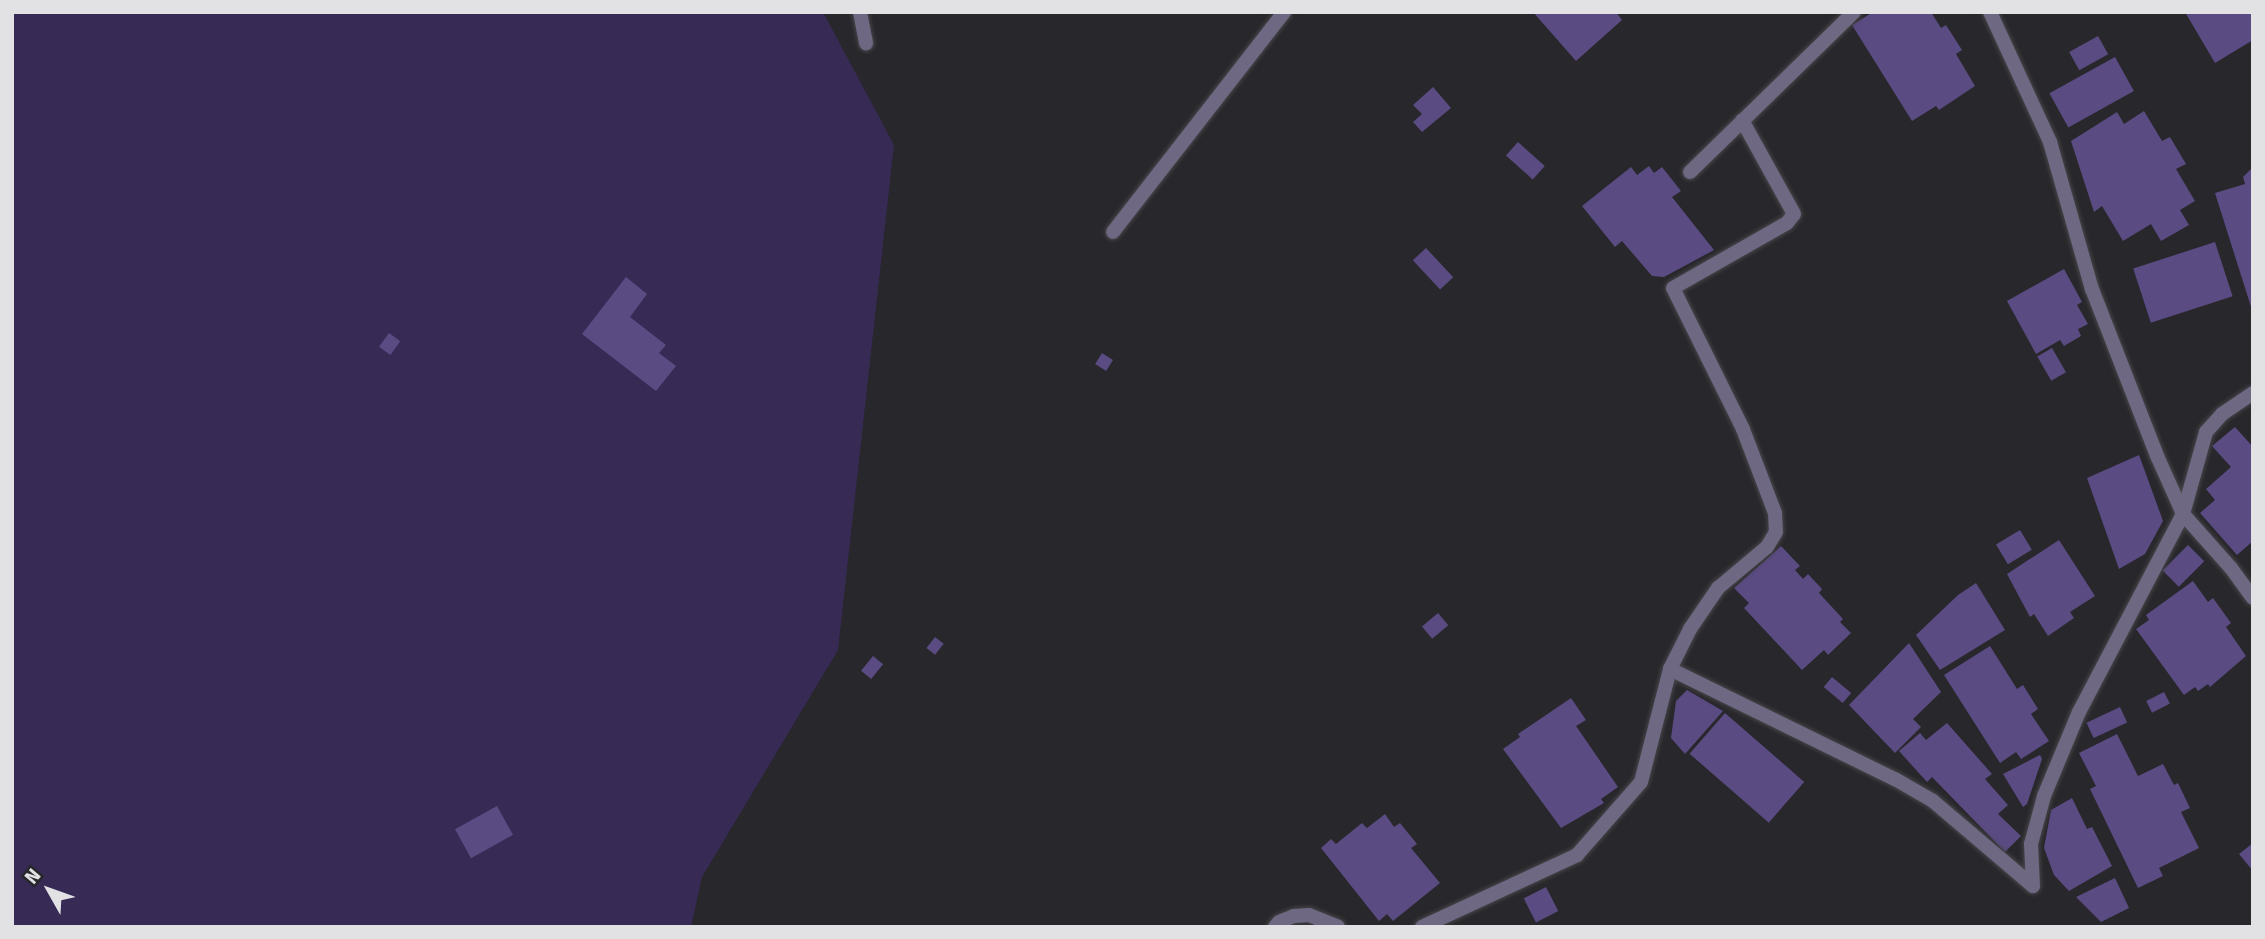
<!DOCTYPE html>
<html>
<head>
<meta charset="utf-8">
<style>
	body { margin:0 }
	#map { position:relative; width:2265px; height:939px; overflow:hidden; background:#28272b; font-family:"Fira Sans",sans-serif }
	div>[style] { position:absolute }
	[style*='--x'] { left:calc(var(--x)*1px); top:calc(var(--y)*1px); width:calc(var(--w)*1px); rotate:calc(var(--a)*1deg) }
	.green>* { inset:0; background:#372a55 }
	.building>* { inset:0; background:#5b4b83; transform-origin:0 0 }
	.roads { filter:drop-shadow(0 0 2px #464549) drop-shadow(0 0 2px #464549) }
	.service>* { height:14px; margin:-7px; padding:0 7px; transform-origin:7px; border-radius:7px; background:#6e6882 }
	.minor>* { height:14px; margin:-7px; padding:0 7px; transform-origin:7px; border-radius:7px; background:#6e6882 }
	span { translate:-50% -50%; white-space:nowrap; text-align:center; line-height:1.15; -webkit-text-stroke:5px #28272b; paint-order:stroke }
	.frame { position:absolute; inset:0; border:14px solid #e2e2e5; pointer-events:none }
	.north { position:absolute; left:14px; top:855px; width:70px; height:70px; -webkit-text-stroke:5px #28272b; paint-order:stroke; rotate:310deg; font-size:19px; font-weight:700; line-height:28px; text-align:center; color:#e2e2e5 }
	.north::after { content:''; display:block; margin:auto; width:24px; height:32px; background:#e2e2e5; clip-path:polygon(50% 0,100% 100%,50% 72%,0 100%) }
</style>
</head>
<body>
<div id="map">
	<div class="green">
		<i style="clip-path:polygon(12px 12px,823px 12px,894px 145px,838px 650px,702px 877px,691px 927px,12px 927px)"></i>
	</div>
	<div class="building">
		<i style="clip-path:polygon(1533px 12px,1616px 12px,1622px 20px,1576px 61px)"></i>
		<i style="clip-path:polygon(1873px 12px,1931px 12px,1941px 28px,1946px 25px,1962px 50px,1956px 54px,1975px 86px,1939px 110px,1936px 106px,1912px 121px,1852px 25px)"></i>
		<i style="clip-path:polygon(2185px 12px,2253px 12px,2253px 40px,2215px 63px)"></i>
		<i style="left:2098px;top:36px;width:21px;height:33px;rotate:61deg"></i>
		<i style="left:2115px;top:57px;width:39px;height:75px;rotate:61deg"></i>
		<i style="clip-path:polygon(1433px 87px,1451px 108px,1422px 132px,1413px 122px,1422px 114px,1413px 105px)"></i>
		<i style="clip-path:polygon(2144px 111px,2162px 141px,2170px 137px,2186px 164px,2176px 169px,2195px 201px,2180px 210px,2189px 225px,2161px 241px,2151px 224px,2123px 241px,2102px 206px,2094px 212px,2071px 141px,2117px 112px,2124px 124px)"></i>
		<i style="left:1518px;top:142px;width:36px;height:18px;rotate:42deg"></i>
		<i style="clip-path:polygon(1649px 166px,1654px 173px,1662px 167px,1681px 191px,1672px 197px,1714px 250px,1664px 277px,1652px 276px,1622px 241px,1615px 247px,1582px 206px,1631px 167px,1637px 175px)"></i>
		<i style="clip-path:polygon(2253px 167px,2253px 310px,2252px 310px,2215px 193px,2245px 184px,2243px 177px)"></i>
		<i style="left:2215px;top:242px;width:57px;height:86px;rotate:72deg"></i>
		<i style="left:1426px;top:248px;width:40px;height:18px;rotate:47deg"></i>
		<i style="clip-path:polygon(2064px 269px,2082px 302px,2077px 305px,2088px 324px,2078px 329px,2081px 336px,2064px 346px,2060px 340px,2036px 354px,2007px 301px)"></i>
		<i style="clip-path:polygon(626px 277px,647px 294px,630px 317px,666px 345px,659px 353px,676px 366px,656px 391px,582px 334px)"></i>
		<i style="left:389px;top:333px;width:14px;height:17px;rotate:36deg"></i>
		<i style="left:2052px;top:348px;width:28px;height:17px;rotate:60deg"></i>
		<i style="left:1102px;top:353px;width:13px;height:13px;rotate:32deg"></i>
		<i style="clip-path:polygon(2235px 427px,2253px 447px,2253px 541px,2237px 555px,2200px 513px,2215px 500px,2206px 489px,2231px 467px,2212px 446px)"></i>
		<i style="clip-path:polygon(2139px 455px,2163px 521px,2145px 554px,2119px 569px,2087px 478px)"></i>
		<i style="left:2020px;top:530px;width:23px;height:28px;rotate:59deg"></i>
		<i style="clip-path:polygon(2059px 540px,2095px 596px,2070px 612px,2074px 618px,2048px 636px,2034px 614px,2030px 617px,2007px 574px)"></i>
		<i style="left:2188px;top:545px;width:23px;height:36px;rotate:45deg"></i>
		<i style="clip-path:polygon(1781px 546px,1800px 566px,1795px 570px,1803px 579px,1808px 574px,1822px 589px,1819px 593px,1843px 619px,1840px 622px,1851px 633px,1828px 655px,1824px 650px,1802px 670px,1744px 608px,1749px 603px,1734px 588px)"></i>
		<i style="clip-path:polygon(2193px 581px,2208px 602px,2213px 598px,2231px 623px,2226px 627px,2246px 656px,2210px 687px,2208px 684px,2198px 691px,2195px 687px,2184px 695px,2136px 629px,2149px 620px,2146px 615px)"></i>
		<i style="clip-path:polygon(1976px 583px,2005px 630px,1940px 670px,1916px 635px,1958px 595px)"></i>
		<i style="left:1438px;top:613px;width:16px;height:21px;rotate:50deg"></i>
		<i style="left:935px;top:637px;width:11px;height:14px;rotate:38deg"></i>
		<i style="clip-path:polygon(1909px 643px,1941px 692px,1913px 719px,1921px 727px,1895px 753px,1849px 705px)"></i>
		<i style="clip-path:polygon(1990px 646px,2017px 689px,2023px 685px,2038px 709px,2031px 714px,2049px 741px,2021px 759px,2016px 752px,2000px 763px,1944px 675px)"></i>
		<i style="left:873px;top:656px;width:13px;height:19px;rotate:39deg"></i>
		<i style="left:1832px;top:677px;width:25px;height:13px;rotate:40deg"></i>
		<i style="clip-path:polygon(1687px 690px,1723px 711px,1685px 754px,1671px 738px,1676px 701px)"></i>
		<i style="left:2164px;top:692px;width:13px;height:20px;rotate:63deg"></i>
		<i style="clip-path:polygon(1571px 698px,1586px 720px,1576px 726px,1618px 787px,1601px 799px,1604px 803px,1561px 828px,1503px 749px,1520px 737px,1518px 734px)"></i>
		<i style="left:2120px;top:707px;width:17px;height:37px;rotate:65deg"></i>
		<i style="left:1725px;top:713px;width:105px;height:54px;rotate:41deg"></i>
		<i style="clip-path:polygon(1947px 723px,1992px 774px,1985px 779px,2008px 805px,1998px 814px,2021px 836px,2005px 852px,1932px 777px,1927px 782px,1899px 751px,1920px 733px,1926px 740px)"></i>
		<i style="clip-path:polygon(2117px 734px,2138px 776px,2163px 764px,2174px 785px,2178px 783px,2190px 808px,2181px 812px,2199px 848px,2159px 868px,2163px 876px,2138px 888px,2090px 789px,2096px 786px,2079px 753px)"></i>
		<i style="clip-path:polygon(2040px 755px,2042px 759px,2027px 804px,2023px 807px,2003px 774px)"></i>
		<i style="clip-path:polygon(2072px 798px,2087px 829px,2092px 827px,2112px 866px,2069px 891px,2054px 875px,2044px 848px,2051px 810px)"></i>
		<i style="left:497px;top:806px;width:33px;height:48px;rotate:61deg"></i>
		<i style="clip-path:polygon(1385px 814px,1394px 827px,1400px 823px,1417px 844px,1411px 848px,1440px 883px,1393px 921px,1387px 914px,1379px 921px,1321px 848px,1331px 839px,1336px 844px,1362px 823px,1367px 828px)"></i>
		<i style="clip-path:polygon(2253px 843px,2253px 871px,2239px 854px)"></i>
		<i style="clip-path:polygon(2115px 878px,2129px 908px,2101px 922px,2076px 897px)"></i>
		<i style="left:1546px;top:887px;width:27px;height:25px;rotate:63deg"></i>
	</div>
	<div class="roads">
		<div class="service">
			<i style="--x:860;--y:12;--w:32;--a:79"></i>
			<i style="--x:1690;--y:172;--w:229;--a:-44.3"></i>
			<i style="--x:1113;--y:232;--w:279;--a:-52.1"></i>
			<i style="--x:1670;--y:669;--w:45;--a:-63.4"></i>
			<i style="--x:1690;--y:629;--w:50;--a:-55.7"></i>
			<i style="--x:1718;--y:588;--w:64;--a:-39.9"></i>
			<i style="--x:1767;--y:547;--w:17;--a:-59"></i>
			<i style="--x:1776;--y:532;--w:19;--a:-93"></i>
			<i style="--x:1775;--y:513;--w:90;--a:-110.9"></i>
			<i style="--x:1743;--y:429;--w:157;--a:-116.4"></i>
			<i style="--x:1673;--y:288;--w:131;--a:-29.7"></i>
			<i style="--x:1787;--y:223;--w:11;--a:-52"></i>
			<i style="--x:1794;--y:214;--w:107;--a:-119"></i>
		</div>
		<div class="minor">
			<i style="--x:1990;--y:12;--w:143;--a:65.2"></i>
			<i style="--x:2050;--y:142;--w:153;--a:74.1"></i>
			<i style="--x:2092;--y:289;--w:181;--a:68.7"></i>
			<i style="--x:2158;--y:458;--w:61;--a:65.9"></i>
			<i style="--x:2183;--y:514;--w:72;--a:48.4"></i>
			<i style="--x:2231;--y:568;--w:37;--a:54"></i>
			<i style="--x:2033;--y:886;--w:42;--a:-92.7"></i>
			<i style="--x:2031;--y:844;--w:50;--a:-74.8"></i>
			<i style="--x:2044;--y:796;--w:91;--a:-67.4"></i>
			<i style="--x:2079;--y:712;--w:224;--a:-62.3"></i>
			<i style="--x:2183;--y:514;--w:85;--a:-74.3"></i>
			<i style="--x:2206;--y:432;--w:24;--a:-48"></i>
			<i style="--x:2222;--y:414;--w:37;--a:-34"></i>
			<i style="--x:1275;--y:927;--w:6;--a:-51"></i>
			<i style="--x:1279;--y:922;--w:16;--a:-22"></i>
			<i style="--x:1294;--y:916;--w:15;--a:-4"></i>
			<i style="--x:1309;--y:915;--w:31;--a:22"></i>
			<i style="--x:1422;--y:927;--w:171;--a:-24.9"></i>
			<i style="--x:1577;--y:855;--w:97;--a:-48.8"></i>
			<i style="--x:1641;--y:782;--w:117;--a:-75.6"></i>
			<i style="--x:1670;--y:669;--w:250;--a:26.1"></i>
			<i style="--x:1895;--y:779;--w:44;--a:30.1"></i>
			<i style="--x:1933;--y:801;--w:131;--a:40.4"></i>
		</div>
	</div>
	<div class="frame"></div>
	<div class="north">N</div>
</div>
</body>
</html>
